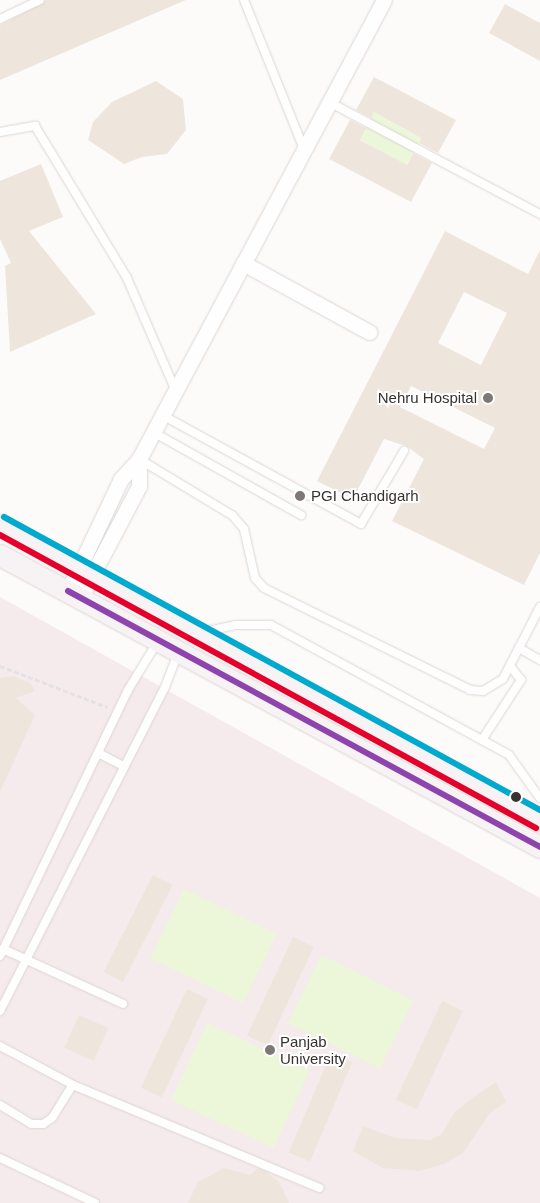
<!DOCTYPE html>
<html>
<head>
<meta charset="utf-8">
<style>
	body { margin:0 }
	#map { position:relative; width:540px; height:1203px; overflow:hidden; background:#fdfbfa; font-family:Arial,sans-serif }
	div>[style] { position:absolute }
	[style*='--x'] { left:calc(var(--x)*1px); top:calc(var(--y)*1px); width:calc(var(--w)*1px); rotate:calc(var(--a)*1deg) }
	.education>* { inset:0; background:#f5ebec }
	.green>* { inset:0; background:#ecf6d8; transform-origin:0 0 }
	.building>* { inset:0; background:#eee6dc; transform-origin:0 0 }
	.path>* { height:2.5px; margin-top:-1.25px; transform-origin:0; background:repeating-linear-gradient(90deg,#e4e3e2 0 5px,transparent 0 7.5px) }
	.roads { filter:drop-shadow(0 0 1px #dbd6d4) drop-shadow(0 0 1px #dbd6d4) }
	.service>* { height:8px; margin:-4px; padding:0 4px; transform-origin:4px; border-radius:4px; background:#fffefe }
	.minor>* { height:15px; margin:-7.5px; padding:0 7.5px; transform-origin:7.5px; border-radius:7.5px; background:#fffefe }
	.secondary>* { height:21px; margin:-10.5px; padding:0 10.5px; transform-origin:10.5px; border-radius:10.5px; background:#f7f2f3 }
	.bus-1>* { height:6px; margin:-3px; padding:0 3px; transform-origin:3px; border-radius:3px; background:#8e44ad }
	.bus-2>* { height:6px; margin:-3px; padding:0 3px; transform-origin:3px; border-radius:3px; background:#e4002b }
	.bus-3>* { height:6px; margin:-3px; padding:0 3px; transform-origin:3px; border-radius:3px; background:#00a9ce }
	.dots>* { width:14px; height:14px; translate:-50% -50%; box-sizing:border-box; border:2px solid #fff; border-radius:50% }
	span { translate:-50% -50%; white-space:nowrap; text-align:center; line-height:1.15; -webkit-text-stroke:4px #fff; paint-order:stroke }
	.poi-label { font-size:15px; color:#38312d }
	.right { translate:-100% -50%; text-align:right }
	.left { translate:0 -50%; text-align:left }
</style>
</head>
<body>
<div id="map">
	<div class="education">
		<i style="clip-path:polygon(0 597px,540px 898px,540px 1203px,0 1203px)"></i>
	</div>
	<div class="green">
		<i style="left:374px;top:112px;width:54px;height:31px;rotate:29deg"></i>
		<i style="left:184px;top:889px;width:103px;height:77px;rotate:26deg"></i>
		<i style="left:321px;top:955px;width:103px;height:76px;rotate:26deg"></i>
		<i style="left:207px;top:1023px;width:113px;height:85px;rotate:25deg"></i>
	</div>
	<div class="building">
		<i style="clip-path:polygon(46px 0,186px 0,0 80px,0 25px)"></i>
		<i style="clip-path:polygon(505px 4px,540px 23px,540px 61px,489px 33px)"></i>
		<i style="clip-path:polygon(374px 77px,456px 120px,438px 153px,419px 143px,421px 138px,374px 112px,371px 118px,356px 110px)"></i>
		<i style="clip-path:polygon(156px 81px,183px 99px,186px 130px,167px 154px,142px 157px,124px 164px,88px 140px,93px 122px,112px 102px)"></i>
		<i style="clip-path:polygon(350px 120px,366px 128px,360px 140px,407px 165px,413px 153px,432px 163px,411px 202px,329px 159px)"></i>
		<i style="clip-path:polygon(41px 164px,63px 217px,29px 231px,96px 314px,10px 352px,5px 266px,11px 263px,0 239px,0 181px)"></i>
		<i style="clip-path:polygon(evenodd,445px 231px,528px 274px,540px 250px,540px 553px,524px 585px,392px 521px,424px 459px,406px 446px,384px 439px,353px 499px,317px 481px,445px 231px,464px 292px,507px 313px,481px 365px,438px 343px,464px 292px,445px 231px,411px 386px,495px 428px,484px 449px,400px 407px,411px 386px)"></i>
		<i style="clip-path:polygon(14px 676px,30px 683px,35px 691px,16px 698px,35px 715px,0 792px,0 678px)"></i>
		<i style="left:153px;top:875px;width:22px;height:109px;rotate:27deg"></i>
		<i style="left:293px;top:937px;width:23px;height:109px;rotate:25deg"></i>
		<i style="left:187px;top:989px;width:23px;height:109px;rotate:25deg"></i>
		<i style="left:442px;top:1001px;width:23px;height:109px;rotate:25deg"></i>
		<i style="left:79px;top:1015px;width:32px;height:36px;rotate:24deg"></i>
		<i style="left:331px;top:1053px;width:23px;height:108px;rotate:23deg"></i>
		<i style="clip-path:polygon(496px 1082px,506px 1102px,490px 1113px,463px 1153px,444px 1164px,419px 1171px,383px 1168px,353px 1151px,363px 1126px,395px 1138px,430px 1140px,442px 1134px,454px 1113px,468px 1101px)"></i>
		<i style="clip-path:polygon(224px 1168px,250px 1175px,257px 1168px,265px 1171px,279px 1182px,289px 1203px,188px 1203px,198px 1182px)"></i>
	</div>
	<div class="path">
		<i style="--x:0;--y:666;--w:115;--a:21"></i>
	</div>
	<div class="roads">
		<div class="service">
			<i style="--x:244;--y:0;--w:161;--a:68.1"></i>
			<i style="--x:0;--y:19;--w:44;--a:-25.4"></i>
			<i style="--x:329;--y:102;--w:239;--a:28"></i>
			<i style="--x:0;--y:132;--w:36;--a:-10"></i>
			<i style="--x:35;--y:126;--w:178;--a:58.8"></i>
			<i style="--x:127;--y:278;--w:121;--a:66.6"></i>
			<i style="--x:162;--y:415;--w:227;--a:28.7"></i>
			<i style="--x:361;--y:524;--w:85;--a:-59.5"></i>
			<i style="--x:153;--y:432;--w:170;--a:29.3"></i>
			<i style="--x:139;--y:459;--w:109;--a:31.1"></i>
			<i style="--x:232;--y:515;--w:18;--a:49"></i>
			<i style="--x:244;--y:529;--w:50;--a:77.3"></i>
			<i style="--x:255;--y:578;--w:13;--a:48"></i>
			<i style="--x:264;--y:588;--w:230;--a:26.3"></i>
			<i style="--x:470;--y:690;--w:13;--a:4"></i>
			<i style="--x:483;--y:691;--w:23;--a:-31"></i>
			<i style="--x:503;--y:679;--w:35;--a:-63"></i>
			<i style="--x:519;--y:648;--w:24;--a:30"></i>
			<i style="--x:203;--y:632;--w:33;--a:-12"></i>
			<i style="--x:235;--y:625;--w:36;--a:0"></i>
			<i style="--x:271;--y:625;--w:271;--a:28.6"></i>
			<i style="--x:509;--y:755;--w:53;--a:54.2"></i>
			<i style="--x:519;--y:648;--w:46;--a:-62.9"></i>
			<i style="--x:482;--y:740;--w:72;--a:-57"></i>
			<i style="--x:521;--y:680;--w:18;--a:-128"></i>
			<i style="--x:98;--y:753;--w:29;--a:27"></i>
			<i style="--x:3;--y:949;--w:132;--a:24.6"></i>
			<i style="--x:0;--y:956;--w:295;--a:-64.3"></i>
			<i style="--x:128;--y:690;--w:57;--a:-58.5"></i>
			<i style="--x:0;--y:1011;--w:364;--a:-63"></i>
			<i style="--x:165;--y:687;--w:36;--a:-69"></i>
			<i style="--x:0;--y:1046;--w:83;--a:28.1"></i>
			<i style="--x:73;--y:1085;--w:267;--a:22.7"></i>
			<i style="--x:0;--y:1105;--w:37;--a:31"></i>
			<i style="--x:32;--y:1124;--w:11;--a:0"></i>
			<i style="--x:43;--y:1124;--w:11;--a:-34"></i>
			<i style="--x:52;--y:1118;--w:39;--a:-58"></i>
			<i style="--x:0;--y:1158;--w:105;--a:25.3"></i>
		</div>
		<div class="minor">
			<i style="--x:243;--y:263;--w:144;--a:28.7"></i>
			<i style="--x:68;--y:591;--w:124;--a:-64.7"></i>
			<i style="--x:121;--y:479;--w:27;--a:-48"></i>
			<i style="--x:139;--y:459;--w:520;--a:-61.91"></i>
			<i style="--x:80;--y:598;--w:127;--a:-62.2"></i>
			<i style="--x:139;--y:486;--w:27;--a:-90"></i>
		</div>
		<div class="secondary">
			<i style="--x:0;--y:525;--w:615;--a:28.65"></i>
			<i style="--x:0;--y:555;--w:614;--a:28.4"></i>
		</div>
	</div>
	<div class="bus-1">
		<i style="--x:68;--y:591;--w:537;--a:28.47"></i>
	</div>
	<div class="bus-2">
		<i style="--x:0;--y:535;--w:611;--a:28.66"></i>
	</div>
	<div class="bus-3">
		<i style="--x:4;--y:517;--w:611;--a:28.66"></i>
	</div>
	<div class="dots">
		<i style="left:488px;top:398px;background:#7d7875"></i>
		<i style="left:300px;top:496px;background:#7d7875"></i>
		<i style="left:516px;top:797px;background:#38312d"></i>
		<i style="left:270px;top:1050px;background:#7d7875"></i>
	</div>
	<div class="poi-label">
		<span class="right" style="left:477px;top:398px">Nehru Hospital</span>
		<span class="left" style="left:311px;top:496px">PGI Chandigarh</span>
		<span class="left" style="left:280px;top:1050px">Panjab<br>University</span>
	</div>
</div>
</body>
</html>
